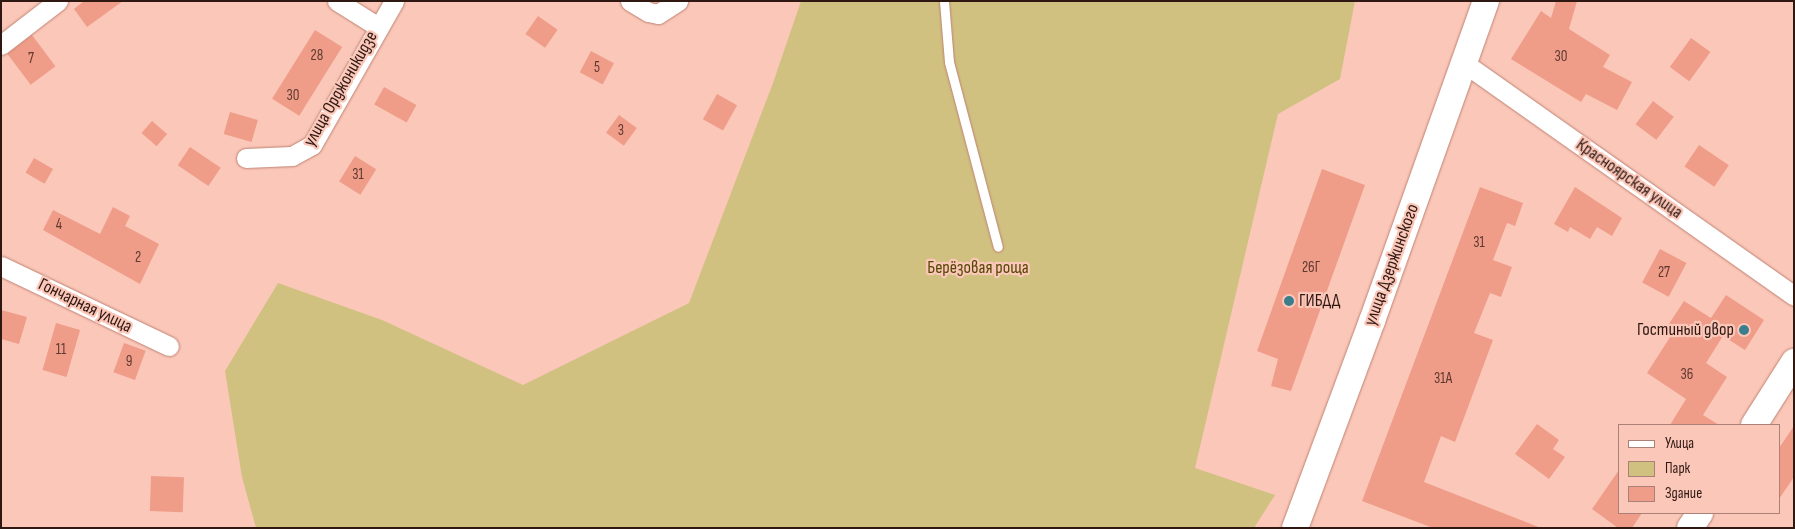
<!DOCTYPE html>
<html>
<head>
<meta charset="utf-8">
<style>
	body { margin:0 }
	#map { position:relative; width:1795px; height:529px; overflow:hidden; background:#fbc7b9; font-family:"Sofia Sans Condensed",sans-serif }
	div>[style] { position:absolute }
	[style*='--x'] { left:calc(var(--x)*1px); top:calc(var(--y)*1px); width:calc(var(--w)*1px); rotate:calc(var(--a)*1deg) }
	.green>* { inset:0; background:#d1c181 }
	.building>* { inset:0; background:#ef9d88; transform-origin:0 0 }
	.roads { filter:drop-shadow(0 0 1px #bf8373) drop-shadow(0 0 1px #bf8373) }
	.lane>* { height:9px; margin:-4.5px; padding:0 4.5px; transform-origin:4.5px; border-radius:4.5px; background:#fff }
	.street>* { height:19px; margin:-9.5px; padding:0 9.5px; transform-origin:9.5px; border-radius:9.5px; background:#fff }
	.secondary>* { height:26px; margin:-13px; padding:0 13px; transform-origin:13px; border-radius:13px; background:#fff }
	.dots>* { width:14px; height:14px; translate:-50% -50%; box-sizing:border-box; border:2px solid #fbc7b9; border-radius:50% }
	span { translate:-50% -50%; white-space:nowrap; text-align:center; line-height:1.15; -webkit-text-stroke:4.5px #fbc7b9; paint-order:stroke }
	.number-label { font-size:15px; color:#5f3930 }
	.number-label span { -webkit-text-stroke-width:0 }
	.street-label { font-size:18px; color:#2f1812 }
	.park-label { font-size:18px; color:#564704 }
	.poi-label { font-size:18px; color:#2f1812 }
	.left { translate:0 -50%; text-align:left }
	.right { translate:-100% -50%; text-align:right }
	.frame { position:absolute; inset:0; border:2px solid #2f1812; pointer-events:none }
	.legend { position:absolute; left:1618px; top:424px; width:162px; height:90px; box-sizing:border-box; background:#fbc7b9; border:1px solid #a98176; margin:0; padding:6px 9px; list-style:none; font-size:15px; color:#2f1812 }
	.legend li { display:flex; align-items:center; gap:10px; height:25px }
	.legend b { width:25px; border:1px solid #a98176 }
</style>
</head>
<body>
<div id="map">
	<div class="green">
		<i style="clip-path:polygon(801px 1px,1355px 1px,1340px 79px,1278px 114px,1195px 468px,1275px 495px,1254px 528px,256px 528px,242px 477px,225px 371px,278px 283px,382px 320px,523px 385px,689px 303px,773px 83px)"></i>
	</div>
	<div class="building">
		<i style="clip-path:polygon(84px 1px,123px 1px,87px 27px,74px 9px)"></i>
		<i style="clip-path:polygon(1556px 1px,1577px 1px,1569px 29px,1610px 55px,1603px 67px,1632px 82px,1617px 110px,1586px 94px,1581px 102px,1511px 59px,1541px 11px,1551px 18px)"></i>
		<i style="left:538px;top:16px;width:24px;height:22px;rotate:35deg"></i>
		<i style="left:315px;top:30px;width:32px;height:81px;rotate:32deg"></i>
		<i style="left:32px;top:35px;width:39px;height:31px;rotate:53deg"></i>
		<i style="left:1691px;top:38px;width:24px;height:36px;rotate:36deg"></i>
		<i style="left:591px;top:51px;width:26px;height:24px;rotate:28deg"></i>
		<i style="left:384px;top:87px;width:37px;height:20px;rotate:29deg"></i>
		<i style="left:717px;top:94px;width:23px;height:29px;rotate:29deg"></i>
		<i style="left:1653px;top:101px;width:26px;height:29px;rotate:37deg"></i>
		<i style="left:230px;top:112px;width:29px;height:23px;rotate:16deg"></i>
		<i style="left:619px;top:115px;width:22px;height:22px;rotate:36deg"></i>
		<i style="left:152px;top:121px;width:20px;height:16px;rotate:41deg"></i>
		<i style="left:1699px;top:145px;width:36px;height:26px;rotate:34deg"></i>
		<i style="left:190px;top:147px;width:37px;height:22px;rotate:34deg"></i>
		<i style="left:355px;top:156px;width:25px;height:30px;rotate:32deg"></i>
		<i style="left:34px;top:158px;width:22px;height:17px;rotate:30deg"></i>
		<i style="clip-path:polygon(1322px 169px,1365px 185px,1291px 391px,1271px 386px,1278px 359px,1257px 351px)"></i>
		<i style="clip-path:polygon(1480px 187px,1523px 203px,1515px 226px,1507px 223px,1493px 260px,1512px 267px,1501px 297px,1490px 293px,1474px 333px,1493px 340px,1455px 442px,1441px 436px,1424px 482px,1541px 528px,1433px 528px,1362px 501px)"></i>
		<i style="clip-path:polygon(1575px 187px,1622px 218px,1612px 236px,1597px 227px,1590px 239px,1570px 227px,1568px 232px,1554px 224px)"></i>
		<i style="clip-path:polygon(113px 207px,130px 216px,125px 226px,159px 244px,140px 284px,43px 230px,53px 210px,100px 234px)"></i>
		<i style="left:1660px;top:249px;width:30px;height:38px;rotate:28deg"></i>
		<i style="clip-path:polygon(1726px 295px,1764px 320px,1745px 350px,1723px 336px,1706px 363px,1727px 377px,1703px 415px,1719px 425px,1670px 425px,1686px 399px,1647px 373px,1672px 334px,1665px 330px,1684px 301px,1711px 318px)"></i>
		<i style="clip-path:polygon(1px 310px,27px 317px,19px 344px,1px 339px)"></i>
		<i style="left:56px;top:323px;width:25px;height:49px;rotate:16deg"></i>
		<i style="left:124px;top:343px;width:23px;height:31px;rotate:20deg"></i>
		<i style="clip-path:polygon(1537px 424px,1559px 440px,1553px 449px,1565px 457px,1549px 479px,1515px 454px)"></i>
		<i style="clip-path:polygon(1794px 426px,1794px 477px,1779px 499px,1779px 448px)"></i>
		<i style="clip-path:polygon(1619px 470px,1619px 513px,1642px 513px,1632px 528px,1618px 528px,1592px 509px)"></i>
		<i style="left:151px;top:476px;width:33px;height:35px;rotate:2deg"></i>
	</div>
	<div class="roads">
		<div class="lane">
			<i style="--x:944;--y:1;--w:61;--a:85.3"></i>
			<i style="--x:949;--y:62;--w:191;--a:75.2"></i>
		</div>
		<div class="street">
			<i style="--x:337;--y:1;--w:47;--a:32"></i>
			<i style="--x:630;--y:1;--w:21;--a:31"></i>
			<i style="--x:648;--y:12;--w:10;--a:11"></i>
			<i style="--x:658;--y:14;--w:24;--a:-33"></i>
			<i style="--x:1;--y:45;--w:72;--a:-37.7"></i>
			<i style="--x:1464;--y:63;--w:404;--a:35.2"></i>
			<i style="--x:246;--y:158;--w:46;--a:-2.5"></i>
			<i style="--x:292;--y:156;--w:23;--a:-29"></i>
			<i style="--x:312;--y:145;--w:166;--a:-60.3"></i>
			<i style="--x:1;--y:266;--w:186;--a:25.5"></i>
		</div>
		<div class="secondary">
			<i style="--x:1754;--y:425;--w:75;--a:-57.6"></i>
			<i style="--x:1295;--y:528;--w:221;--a:-69.6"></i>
			<i style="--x:1372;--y:321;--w:340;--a:-70.4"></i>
			<i style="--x:1690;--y:528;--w:18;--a:-56"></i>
		</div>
	</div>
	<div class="dots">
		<i style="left:1289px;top:301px;background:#3a7d8d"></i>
		<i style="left:1744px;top:330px;background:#3a7d8d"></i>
	</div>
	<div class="number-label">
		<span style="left:317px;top:56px">28</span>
		<span style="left:1561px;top:57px">30</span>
		<span style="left:31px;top:59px">7</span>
		<span style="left:597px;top:68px">5</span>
		<span style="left:293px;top:96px">30</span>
		<span style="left:621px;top:131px">3</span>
		<span style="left:358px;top:175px">31</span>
		<span style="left:59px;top:225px">4</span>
		<span style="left:1479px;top:243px">31</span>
		<span style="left:138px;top:258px">2</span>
		<span style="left:1311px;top:268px">26Г</span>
		<span style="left:1664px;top:273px">27</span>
		<span style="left:61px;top:350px">11</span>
		<span style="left:129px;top:362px">9</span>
		<span style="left:1687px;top:375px">36</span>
		<span style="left:1443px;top:379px">31А</span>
	</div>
	<div class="street-label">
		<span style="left:341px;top:89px;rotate:-60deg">улица Орджоникидзе</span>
		<span style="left:1629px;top:179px;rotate:35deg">Красноярская улица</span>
		<span style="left:1392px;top:265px;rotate:-70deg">улица Дзержинского</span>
		<span style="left:85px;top:306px;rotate:26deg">Гончарная улица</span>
	</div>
	<div class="park-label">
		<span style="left:978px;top:268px">Берёзовая роща</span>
	</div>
	<div class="poi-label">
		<span class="left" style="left:1299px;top:301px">ГИБДД</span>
		<span class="right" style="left:1734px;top:330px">Гостиный двор</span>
	</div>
	<div class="frame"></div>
	<ul class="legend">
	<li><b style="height:6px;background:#fff"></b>Улица</li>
	<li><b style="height:14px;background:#d1c181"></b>Парк</li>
	<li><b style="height:14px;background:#ef9d88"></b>Здание</li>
	</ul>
</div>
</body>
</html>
